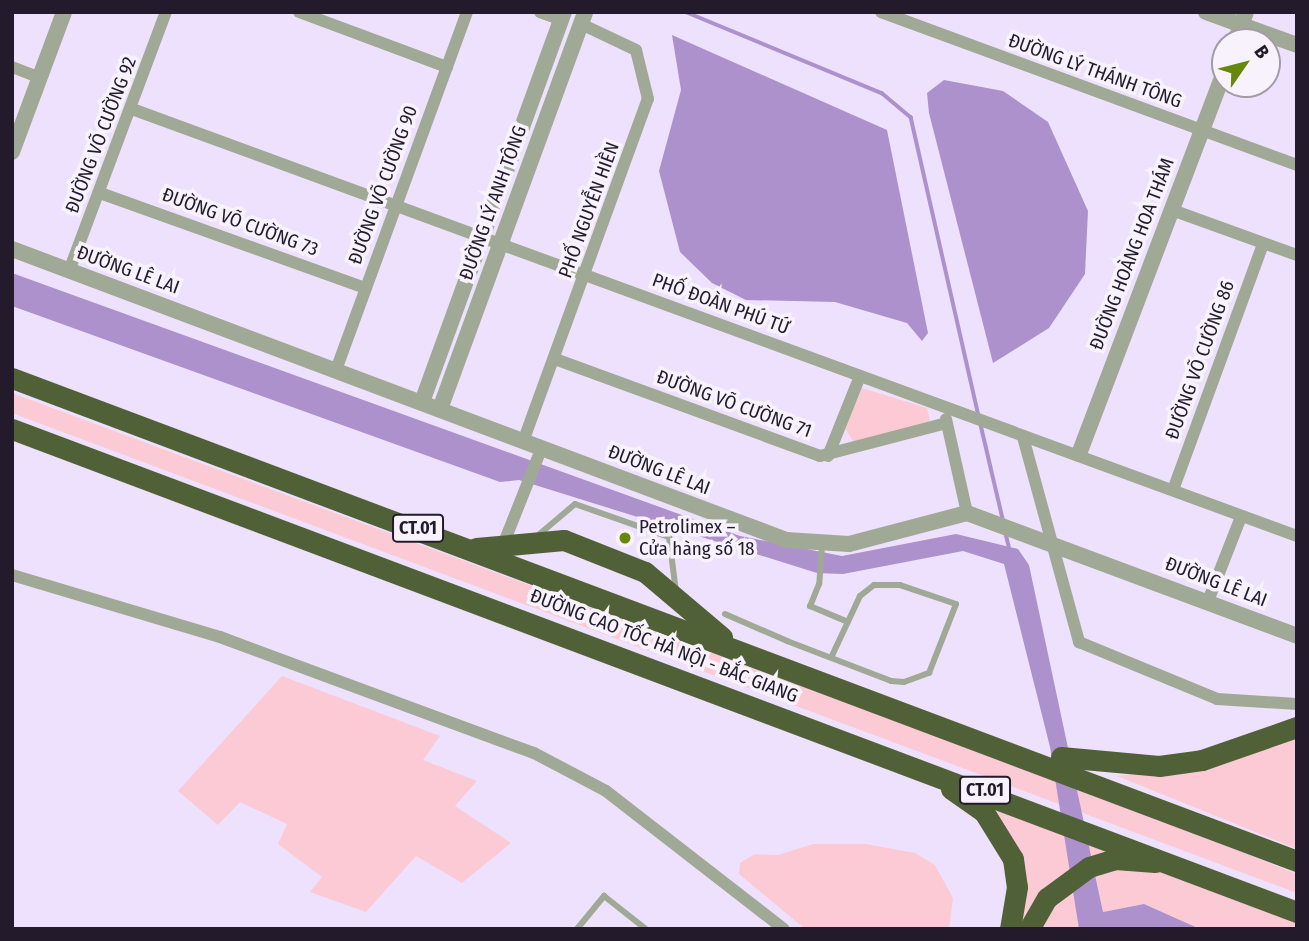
<!DOCTYPE html>
<html>
<head>
<meta charset="utf-8">
<style>
	body { margin:0 }
	#map { position:relative; width:1309px; height:941px; overflow:hidden; background:#eee1fd; font-family:"Fira Sans Condensed",sans-serif }
	div>[style] { position:absolute }
	[style*='--x'] { left:calc(var(--x)*1px); top:calc(var(--y)*1px); width:calc(var(--w)*1px); rotate:calc(var(--a)*1deg) }
	.green>* { inset:0; background:#fccad4 }
	.water>* { inset:0; background:#ad91cc }
	.stream>* { height:3.5px; margin:-1.75px; padding:0 1.75px; transform-origin:1.75px; border-radius:1.75px; background:#ad91cc }
	.service>* { height:6px; margin:-3px; padding:0 3px; transform-origin:3px; border-radius:3px; background:#a0a995 }
	.minor>* { height:12px; margin:-6px; padding:0 6px; transform-origin:6px; border-radius:6px; background:#a0a995 }
	.tertiary>* { height:16px; margin:-8px; padding:0 8px; transform-origin:8px; border-radius:8px; background:#a0a995 }
	.motorway>* { height:21px; margin:-10.5px; padding:0 10.5px; transform-origin:10.5px; border-radius:10.5px; background:#516137 }
	.dots>* { width:19px; height:19px; translate:-50% -50%; box-sizing:border-box; border:4px solid #f7f2fc; border-radius:50% }
	span { translate:-50% -50%; white-space:nowrap; text-align:center; line-height:1.15; -webkit-text-stroke:7px #f7f2fc; paint-order:stroke }
	.shield-label span { padding:2px 5px; background:#f7f2fc; border:2px solid; border-radius:5px; -webkit-text-stroke-width:0 }
	.shield-label { font-size:18px; color:#231b2c; font-weight:700 }
	.street-label { font-size:19px; color:#231b2c }
	.poi-label { font-size:19px; color:#231b2c }
	.left { translate:0 -50%; text-align:left }
	.frame { position:absolute; inset:0; border:14px solid #231b2c; pointer-events:none }
	.north { position:absolute; left:1211px; top:28px; width:70px; height:70px; box-sizing:border-box; background:#f7f2fc; border:2px solid #a29ca9; border-radius:50%; rotate:55deg; font-size:19px; font-weight:700; line-height:28px; text-align:center; color:#231b2c }
	.north::after { content:''; display:block; margin:auto; width:24px; height:32px; background:#66880b; clip-path:polygon(50% 0,100% 100%,50% 72%,0 100%) }
</style>
</head>
<body>
<div id="map">
	<div class="green">
		<i style="clip-path:polygon(862px 388px,927px 408px,930px 421px,854px 443px,845px 428px)"></i>
		<i style="clip-path:polygon(12px 393px,1156px 818px,1297px 874px,1297px 893px,12px 413px)"></i>
		<i style="clip-path:polygon(282px 676px,440px 736px,423px 760px,477px 781px,455px 806px,511px 843px,462px 883px,416px 856px,366px 912px,310px 892px,322px 877px,278px 844px,287px 824px,240px 802px,218px 825px,178px 791px)"></i>
		<i style="clip-path:polygon(1297px 737px,1297px 849px,1117px 776px,1221px 765px)"></i>
		<i style="clip-path:polygon(984px 795px,1139px 852px,1110px 855px,1020px 929px,1022px 906px)"></i>
		<i style="clip-path:polygon(813px 844px,866px 844px,915px 853px,935px 865px,953px 898px,949px 929px,805px 929px,739px 874px,740px 863px,755px 854px,778px 855px)"></i>
		<i style="clip-path:polygon(1110px 868px,1157px 868px,1297px 922px,1297px 929px,1200px 929px,1144px 904px,1103px 912px,1095px 872px)"></i>
		<i style="clip-path:polygon(1075px 884px,1081px 927px,1035px 929px,1042px 917px)"></i>
	</div>
	<div class="water">
		<i style="clip-path:polygon(672px 35px,887px 130px,928px 333px,922px 341px,907px 323px,835px 302px,746px 300px,712px 283px,680px 252px,659px 171px,681px 90px)"></i>
		<i style="clip-path:polygon(944px 80px,1003px 91px,1048px 122px,1088px 211px,1085px 274px,1049px 328px,993px 363px,929px 113px,927px 93px)"></i>
		<i style="clip-path:polygon(12px 273px,740px 536px,842px 556px,956px 534px,1018px 549px,1029px 565px,1103px 912px,1144px 904px,1200px 929px,1079px 929px,1050px 747px,1004px 564px,963px 551px,843px 574px,817px 573px,519px 480px,500px 482px,12px 306px)"></i>
	</div>
	<div class="stream">
		<i style="--x:686;--y:12;--w:212;--a:22.5"></i>
		<i style="--x:882;--y:93;--w:38;--a:40"></i>
		<i style="--x:911;--y:117;--w:308;--a:77.2"></i>
		<i style="--x:981;--y:425;--w:97;--a:76.8"></i>
		<i style="--x:1006;--y:534;--w:16;--a:76"></i>
	</div>
	<div class="service">
		<i style="--x:536;--y:537;--w:51;--a:-40.2"></i>
		<i style="--x:575;--y:504;--w:100;--a:19.3"></i>
		<i style="--x:669;--y:537;--w:55;--a:82.7"></i>
		<i style="--x:822;--y:545;--w:39;--a:94"></i>
		<i style="--x:819;--y:584;--w:24;--a:112"></i>
		<i style="--x:810;--y:606;--w:41;--a:22.8"></i>
		<i style="--x:725;--y:614;--w:68;--a:23.5"></i>
		<i style="--x:787;--y:641;--w:111;--a:21"></i>
		<i style="--x:891;--y:681;--w:13;--a:4"></i>
		<i style="--x:904;--y:682;--w:27;--a:-20"></i>
		<i style="--x:929;--y:673;--w:74;--a:-68.6"></i>
		<i style="--x:956;--y:604;--w:59;--a:-161.3"></i>
		<i style="--x:900;--y:585;--w:26;--a:180"></i>
		<i style="--x:874;--y:585;--w:18;--a:142"></i>
		<i style="--x:860;--y:596;--w:68;--a:115.1"></i>
		<i style="--x:577;--y:929;--w:43;--a:-50.7"></i>
		<i style="--x:604;--y:896;--w:53;--a:38.2"></i>
	</div>
	<div class="minor">
		<i style="--x:299;--y:12;--w:158;--a:20.4"></i>
		<i style="--x:540;--y:12;--w:23;--a:20"></i>
		<i style="--x:881;--y:12;--w:443;--a:20.2"></i>
		<i style="--x:12;--y:67;--w:30;--a:21"></i>
		<i style="--x:132;--y:109;--w:1241;--a:20.13"></i>
		<i style="--x:100;--y:193;--w:282;--a:19.7"></i>
		<i style="--x:1172;--y:210;--w:133;--a:19.8"></i>
		<i style="--x:69;--y:271;--w:277;--a:-69.5"></i>
		<i style="--x:555;--y:359;--w:282;--a:20.1"></i>
		<i style="--x:820;--y:456;--w:127;--a:-14.6"></i>
		<i style="--x:336;--y:370;--w:381;--a:-69.9"></i>
		<i style="--x:946;--y:419;--w:96;--a:77.4"></i>
		<i style="--x:1023;--y:437;--w:213;--a:74.7"></i>
		<i style="--x:1079;--y:642;--w:149;--a:22.4"></i>
		<i style="--x:1217;--y:699;--w:80;--a:3.6"></i>
		<i style="--x:524;--y:439;--w:362;--a:-70"></i>
		<i style="--x:648;--y:99;--w:50;--a:-103.8"></i>
		<i style="--x:636;--y:50;--w:61;--a:-154.7"></i>
		<i style="--x:828;--y:456;--w:86;--a:-68.2"></i>
		<i style="--x:1173;--y:490;--w:262;--a:-69.9"></i>
		<i style="--x:503;--y:545;--w:105;--a:-68.3"></i>
		<i style="--x:12;--y:575;--w:217;--a:16.6"></i>
		<i style="--x:220;--y:637;--w:335;--a:20.3"></i>
		<i style="--x:534;--y:753;--w:81;--a:27.8"></i>
		<i style="--x:606;--y:791;--w:225;--a:37.8"></i>
		<i style="--x:1208;--y:601;--w:90;--a:-68.6"></i>
	</div>
	<div class="tertiary">
		<i style="--x:1206;--y:12;--w:97;--a:19.9"></i>
		<i style="--x:1235;--y:42;--w:32;--a:-70"></i>
		<i style="--x:12;--y:152;--w:149;--a:-69.6"></i>
		<i style="--x:12;--y:249;--w:827;--a:20.6"></i>
		<i style="--x:786;--y:540;--w:63;--a:3.6"></i>
		<i style="--x:849;--y:544;--w:122;--a:-14.7"></i>
		<i style="--x:967;--y:513;--w:352;--a:20.4"></i>
		<i style="--x:422;--y:402;--w:415;--a:-70"></i>
		<i style="--x:440;--y:409;--w:423;--a:-69.9"></i>
		<i style="--x:1079;--y:454;--w:412;--a:-69.2"></i>
	</div>
	<div class="motorway">
		<i style="--x:12;--y:378;--w:1373;--a:20.6"></i>
		<i style="--x:12;--y:429;--w:1373;--a:20.6"></i>
		<i style="--x:476;--y:548;--w:88;--a:-5.2"></i>
		<i style="--x:564;--y:540;--w:87;--a:21.6"></i>
		<i style="--x:645;--y:572;--w:101;--a:40.2"></i>
		<i style="--x:1061;--y:757;--w:98;--a:5.2"></i>
		<i style="--x:1159;--y:766;--w:43;--a:-7.9"></i>
		<i style="--x:1202;--y:760;--w:101;--a:-19.2"></i>
		<i style="--x:951;--y:789;--w:40;--a:34.9"></i>
		<i style="--x:984;--y:812;--w:55;--a:58.3"></i>
		<i style="--x:1013;--y:859;--w:28;--a:82"></i>
		<i style="--x:1017;--y:887;--w:43;--a:99.5"></i>
		<i style="--x:1029;--y:929;--w:36;--a:-60"></i>
		<i style="--x:1047;--y:898;--w:52;--a:-36.4"></i>
		<i style="--x:1089;--y:867;--w:27;--a:-17"></i>
		<i style="--x:1115;--y:859;--w:40;--a:4.3"></i>
	</div>
	<div class="dots">
		<i style="left:625px;top:538px;background:#66880b"></i>
	</div>
	<div class="shield-label">
		<span style="left:418px;top:528px">CT.01</span>
		<span style="left:985px;top:790px">CT.01</span>
	</div>
	<div class="street-label">
		<span style="left:1095px;top:71px;rotate:20deg">ĐƯỜNG LÝ THÁNH TÔNG</span>
		<span style="left:101px;top:135px;rotate:-69deg">ĐƯỜNG VÕ CƯỜNG 92</span>
		<span style="left:383px;top:185px;rotate:-70deg">ĐƯỜNG VÕ CƯỜNG 90</span>
		<span style="left:493px;top:203px;rotate:-70deg">ĐƯỜNG LÝ ANH TÔNG</span>
		<span style="left:589px;top:210px;rotate:-70deg">PHỐ NGUYỄN HIỀN</span>
		<span style="left:240px;top:222px;rotate:20deg">ĐƯỜNG VÕ CƯỜNG 73</span>
		<span style="left:1132px;top:254px;rotate:-69deg">ĐƯỜNG HOÀNG HOA THÁM</span>
		<span style="left:128px;top:270px;rotate:20deg">ĐƯỜNG LÊ LAI</span>
		<span style="left:721px;top:304px;rotate:20deg">PHỐ ĐOÀN PHÚ TỨ</span>
		<span style="left:1200px;top:360px;rotate:-70deg">ĐƯỜNG VÕ CƯỜNG 86</span>
		<span style="left:734px;top:404px;rotate:20deg">ĐƯỜNG VÕ CƯỜNG 71</span>
		<span style="left:659px;top:470px;rotate:21deg">ĐƯỜNG LÊ LAI</span>
		<span style="left:1216px;top:582px;rotate:21deg">ĐƯỜNG LÊ LAI</span>
		<span style="left:664px;top:646px;rotate:21deg">ĐƯỜNG CAO TỐC HÀ NỘI - BẮC GIANG</span>
	</div>
	<div class="poi-label">
		<span class="left" style="left:639px;top:538px">Petrolimex –<br>Cửa hàng số 18</span>
	</div>
	<div class="frame"></div>
	<div class="north">B</div>
</div>
</body>
</html>
